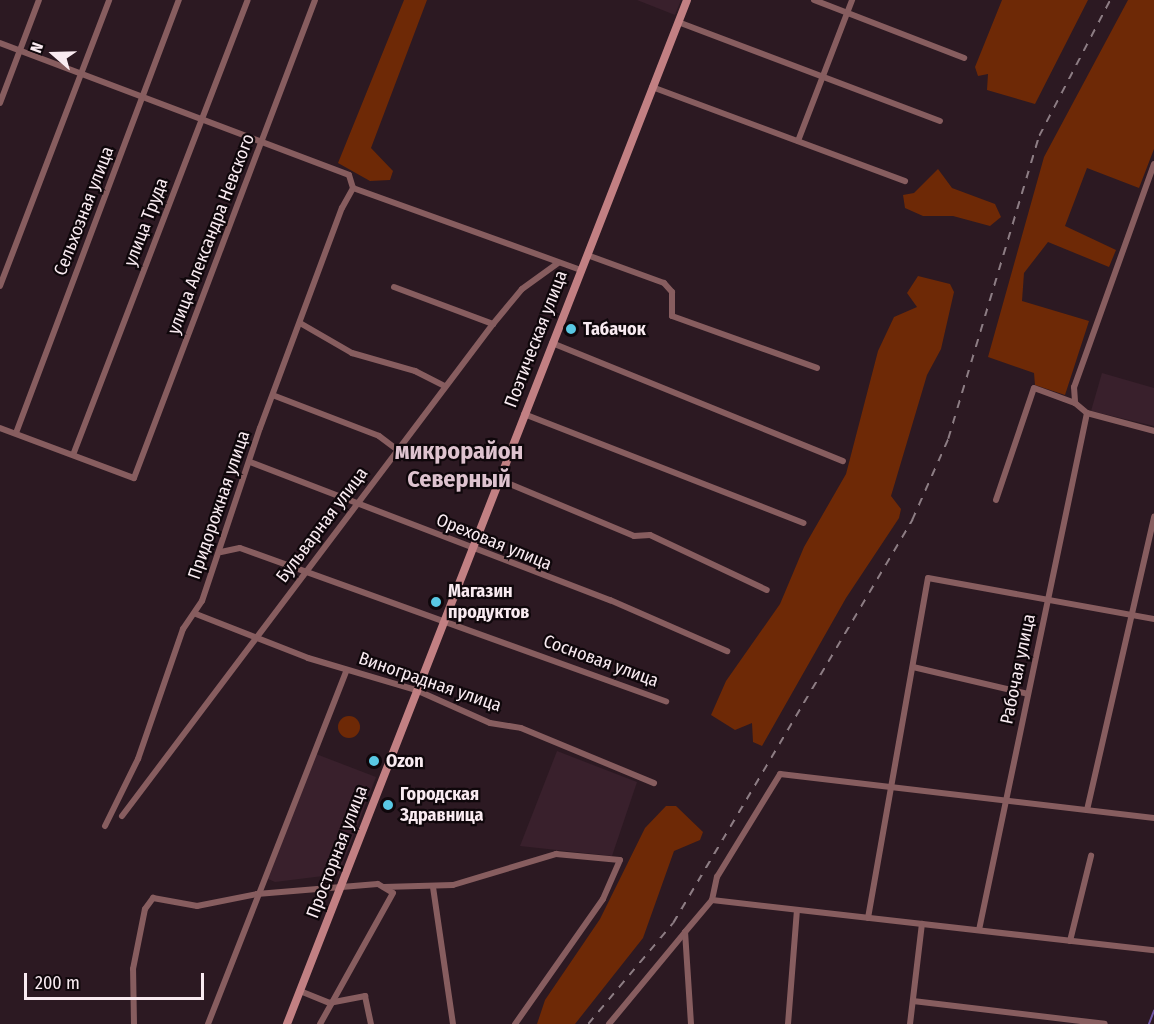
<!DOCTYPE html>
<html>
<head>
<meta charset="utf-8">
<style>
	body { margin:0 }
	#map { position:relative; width:1154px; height:1024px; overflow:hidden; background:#2c1922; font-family:"Fira Sans Condensed",sans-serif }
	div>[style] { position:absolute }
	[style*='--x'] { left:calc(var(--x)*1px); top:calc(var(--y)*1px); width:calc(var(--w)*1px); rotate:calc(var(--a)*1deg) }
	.built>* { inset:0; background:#39202c }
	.green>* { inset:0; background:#6e2906 }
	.round { border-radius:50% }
	.stream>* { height:1.5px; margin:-0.75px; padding:0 0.75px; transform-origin:0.75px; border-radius:0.75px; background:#7057a5 }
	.street>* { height:6px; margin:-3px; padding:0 3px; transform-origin:3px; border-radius:3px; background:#875d5f }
	.secondary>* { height:8px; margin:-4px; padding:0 4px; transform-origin:4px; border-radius:4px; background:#c28083 }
	.rail>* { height:1.5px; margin-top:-0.75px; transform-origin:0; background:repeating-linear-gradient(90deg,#8d7d84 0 8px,transparent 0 16px) }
	.dots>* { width:16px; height:16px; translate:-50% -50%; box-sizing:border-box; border:3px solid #0f070b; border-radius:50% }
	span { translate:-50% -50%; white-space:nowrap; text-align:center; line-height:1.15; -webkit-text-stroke:4.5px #0f070b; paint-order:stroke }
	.street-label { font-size:18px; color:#f9ebf1 }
	.poi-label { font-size:18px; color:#f9ebf1; font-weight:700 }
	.left { translate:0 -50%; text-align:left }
	.district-label { font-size:24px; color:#dec3cf; font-weight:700 }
	.north { position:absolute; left:24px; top:24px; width:60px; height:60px; -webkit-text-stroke:4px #0f070b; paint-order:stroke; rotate:290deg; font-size:16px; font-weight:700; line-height:24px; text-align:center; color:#f9ebf1 }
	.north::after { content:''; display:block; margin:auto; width:21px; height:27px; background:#f9ebf1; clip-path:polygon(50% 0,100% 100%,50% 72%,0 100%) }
	.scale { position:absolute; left:24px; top:973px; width:180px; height:27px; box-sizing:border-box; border:3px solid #f9ebf1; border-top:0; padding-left:8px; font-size:18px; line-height:21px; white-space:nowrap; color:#f9ebf1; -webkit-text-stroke:4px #0f070b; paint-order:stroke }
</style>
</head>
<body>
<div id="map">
	<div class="built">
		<i style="clip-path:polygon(637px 0,681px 0,675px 15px)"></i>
		<i style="clip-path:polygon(1102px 373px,1154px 388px,1154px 426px,1091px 411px)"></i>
		<i style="clip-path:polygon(557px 751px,637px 782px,612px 856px,520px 846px)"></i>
		<i style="clip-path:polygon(316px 754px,376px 777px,339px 874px,275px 882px,266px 878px)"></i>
	</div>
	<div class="green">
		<i style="clip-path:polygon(404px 0,427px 0,371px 148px,393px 171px,390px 180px,370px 181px,338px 163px)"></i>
		<i style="clip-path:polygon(1002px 0,1088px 0,1035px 104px,987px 90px,988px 74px,978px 76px,975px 67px)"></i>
		<i style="clip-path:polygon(1128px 0,1154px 0,1154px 149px,1139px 188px,1087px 168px,1065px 226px,1116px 250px,1109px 267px,1048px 242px,1024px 273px,1022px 301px,1089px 321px,1065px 395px,1035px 385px,1034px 373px,988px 357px,1044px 157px)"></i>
		<i style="clip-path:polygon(938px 169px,952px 188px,995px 204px,1001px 217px,990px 226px,953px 216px,923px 216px,905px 208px,903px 195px,914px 193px)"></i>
		<i style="clip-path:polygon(918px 276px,950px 284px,954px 292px,941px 349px,927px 375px,891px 496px,901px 509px,899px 518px,846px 598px,762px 746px,753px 742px,752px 723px,735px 730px,711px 715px,726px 681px,780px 604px,804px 547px,846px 474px,878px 351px,894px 317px,917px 307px,907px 293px)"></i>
		<i class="round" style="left:338px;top:716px;width:22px;height:22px"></i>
		<i style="clip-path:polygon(666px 806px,676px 806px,703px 832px,700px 840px,674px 851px,643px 938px,575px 1024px,537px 1024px,545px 1000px,600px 919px,645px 828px)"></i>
	</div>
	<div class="stream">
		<i style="--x:1149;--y:1024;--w:14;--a:-69"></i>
	</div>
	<div class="street">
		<i style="--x:814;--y:0;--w:161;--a:21.1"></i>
		<i style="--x:678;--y:22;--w:280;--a:20.7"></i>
		<i style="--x:0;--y:43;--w:373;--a:20.7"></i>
		<i style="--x:349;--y:175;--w:14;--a:73"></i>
		<i style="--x:652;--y:87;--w:270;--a:20.4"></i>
		<i style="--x:0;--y:103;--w:110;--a:-69.3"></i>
		<i style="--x:798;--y:141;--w:151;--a:-69"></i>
		<i style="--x:1154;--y:164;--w:237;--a:109.7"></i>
		<i style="--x:1074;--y:387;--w:16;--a:86"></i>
		<i style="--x:1075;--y:403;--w:16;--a:40"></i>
		<i style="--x:1087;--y:413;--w:69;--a:15"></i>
		<i style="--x:353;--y:188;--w:242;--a:19.8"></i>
		<i style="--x:587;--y:255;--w:82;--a:20"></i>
		<i style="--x:664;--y:283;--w:12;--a:48"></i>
		<i style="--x:672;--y:292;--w:24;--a:90"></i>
		<i style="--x:672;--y:316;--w:154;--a:19.7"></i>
		<i style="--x:0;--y:286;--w:306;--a:-69.1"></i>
		<i style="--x:394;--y:287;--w:106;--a:20.5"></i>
		<i style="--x:300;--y:323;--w:60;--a:30"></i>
		<i style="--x:352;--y:353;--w:66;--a:15.9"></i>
		<i style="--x:415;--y:371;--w:34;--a:27"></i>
		<i style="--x:552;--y:343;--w:314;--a:22.1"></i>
		<i style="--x:275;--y:396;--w:111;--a:21"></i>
		<i style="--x:379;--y:436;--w:21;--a:37"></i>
		<i style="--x:524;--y:414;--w:300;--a:21.3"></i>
		<i style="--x:0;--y:428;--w:143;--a:20.5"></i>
		<i style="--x:134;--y:478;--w:511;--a:-69.26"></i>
		<i style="--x:16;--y:433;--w:463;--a:-69.4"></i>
		<i style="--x:73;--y:455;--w:487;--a:-69"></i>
		<i style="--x:250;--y:462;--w:386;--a:21"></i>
		<i style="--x:610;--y:600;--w:128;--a:23.6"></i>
		<i style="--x:498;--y:479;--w:147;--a:22.7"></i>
		<i style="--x:634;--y:536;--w:16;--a:-4"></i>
		<i style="--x:650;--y:535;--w:129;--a:25.2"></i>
		<i style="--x:996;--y:500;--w:118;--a:-71.3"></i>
		<i style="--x:1034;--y:388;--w:44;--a:20.1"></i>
		<i style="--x:221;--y:552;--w:19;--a:-12"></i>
		<i style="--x:240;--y:548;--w:453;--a:19.8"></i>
		<i style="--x:196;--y:614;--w:120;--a:21.4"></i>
		<i style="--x:308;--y:658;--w:113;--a:16.5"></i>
		<i style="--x:416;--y:690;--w:81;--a:24"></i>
		<i style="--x:490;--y:723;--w:31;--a:9"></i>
		<i style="--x:521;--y:728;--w:144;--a:22.5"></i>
		<i style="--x:913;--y:667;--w:118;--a:13.2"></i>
		<i style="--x:1087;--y:810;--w:301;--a:-77.1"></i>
		<i style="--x:122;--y:816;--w:616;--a:-52.98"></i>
		<i style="--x:493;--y:324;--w:45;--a:-50.4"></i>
		<i style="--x:522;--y:289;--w:44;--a:-35.8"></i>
		<i style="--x:105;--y:826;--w:75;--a:-63.8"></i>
		<i style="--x:138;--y:759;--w:138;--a:-70.9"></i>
		<i style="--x:183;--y:629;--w:34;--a:-56"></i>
		<i style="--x:202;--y:601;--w:182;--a:-71.5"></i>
		<i style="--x:260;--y:428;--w:235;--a:-69.6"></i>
		<i style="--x:342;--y:208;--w:23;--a:-61"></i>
		<i style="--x:384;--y:887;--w:69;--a:-1.7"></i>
		<i style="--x:453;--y:885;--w:108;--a:-16.8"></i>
		<i style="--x:556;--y:854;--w:64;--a:5.4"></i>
		<i style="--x:620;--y:860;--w:43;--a:113.6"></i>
		<i style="--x:603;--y:899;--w:153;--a:125.1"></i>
		<i style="--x:433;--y:887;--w:138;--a:81.7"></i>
		<i style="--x:712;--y:900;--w:445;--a:6.5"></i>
		<i style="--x:868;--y:918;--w:345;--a:-80"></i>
		<i style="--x:928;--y:578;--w:230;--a:10.3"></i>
		<i style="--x:979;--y:930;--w:528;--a:-78.2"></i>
		<i style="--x:1070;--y:941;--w:88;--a:-76.1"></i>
		<i style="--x:300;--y:991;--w:31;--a:22"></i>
		<i style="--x:329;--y:1003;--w:37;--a:-11"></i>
		<i style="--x:365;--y:996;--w:29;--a:78"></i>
		<i style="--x:913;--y:1001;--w:193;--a:6.8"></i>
		<i style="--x:134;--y:1024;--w:55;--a:-91"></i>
		<i style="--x:133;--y:969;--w:61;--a:-78.7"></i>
		<i style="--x:145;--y:909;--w:14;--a:-54"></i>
		<i style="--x:153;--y:898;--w:45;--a:10.3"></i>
		<i style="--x:197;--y:906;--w:61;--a:-11.3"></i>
		<i style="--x:257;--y:894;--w:121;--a:-4.7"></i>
		<i style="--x:378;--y:884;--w:17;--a:31"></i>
		<i style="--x:393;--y:893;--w:150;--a:119.1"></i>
		<i style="--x:208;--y:1024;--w:380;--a:-68.6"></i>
		<i style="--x:609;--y:1024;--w:119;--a:-50.4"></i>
		<i style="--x:691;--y:1024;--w:92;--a:-93.7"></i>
		<i style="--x:685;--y:932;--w:42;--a:-49.8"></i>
		<i style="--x:712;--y:900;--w:24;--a:-78"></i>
		<i style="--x:717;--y:877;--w:121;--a:-58.5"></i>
		<i style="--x:780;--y:774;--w:377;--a:6.7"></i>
		<i style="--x:788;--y:1024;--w:114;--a:-85.5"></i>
		<i style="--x:910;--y:1024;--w:101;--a:-83.2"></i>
	</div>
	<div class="secondary">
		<i style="--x:287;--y:1024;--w:1099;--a:-68.66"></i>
	</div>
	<div class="rail">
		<i style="--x:588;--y:1024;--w:132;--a:-49.9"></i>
		<i style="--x:673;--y:923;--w:469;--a:-59.3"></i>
		<i style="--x:912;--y:520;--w:89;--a:-66"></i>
		<i style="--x:948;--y:439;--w:316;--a:-73.3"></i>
		<i style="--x:1039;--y:136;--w:153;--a:-62.4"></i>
	</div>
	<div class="dots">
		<i style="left:571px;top:329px;background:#59c8e4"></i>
		<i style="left:436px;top:602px;background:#59c8e4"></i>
		<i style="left:374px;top:761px;background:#59c8e4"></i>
		<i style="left:388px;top:805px;background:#59c8e4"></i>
	</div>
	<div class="street-label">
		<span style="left:84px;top:211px;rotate:-69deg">Сельхозная улица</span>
		<span style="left:146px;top:222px;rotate:-69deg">улица Труда</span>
		<span style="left:211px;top:234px;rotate:-69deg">улица Александра Невского</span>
		<span style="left:536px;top:339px;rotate:-69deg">Поэтическая улица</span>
		<span style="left:219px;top:505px;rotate:-71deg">Придорожная улица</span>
		<span style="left:322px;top:525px;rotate:-53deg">Бульварная улица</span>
		<span style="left:494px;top:542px;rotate:22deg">Ореховая улица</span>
		<span style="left:601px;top:661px;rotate:20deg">Сосновая улица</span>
		<span style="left:1018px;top:669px;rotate:-78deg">Рабочая улица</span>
		<span style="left:430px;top:682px;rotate:19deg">Виноградная улица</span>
		<span style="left:337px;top:852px;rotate:-69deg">Просторная улица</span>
	</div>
	<div class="poi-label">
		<span class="left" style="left:583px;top:329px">Табачок</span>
		<span class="left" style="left:448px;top:602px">Магазин<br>продуктов</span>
		<span class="left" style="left:386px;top:761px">Ozon</span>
		<span class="left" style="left:400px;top:805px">Городская<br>Здравница</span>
	</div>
	<div class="district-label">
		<span style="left:459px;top:466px">микрорайон<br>Северный</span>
	</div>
	<div class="north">N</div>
	<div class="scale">200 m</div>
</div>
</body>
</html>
